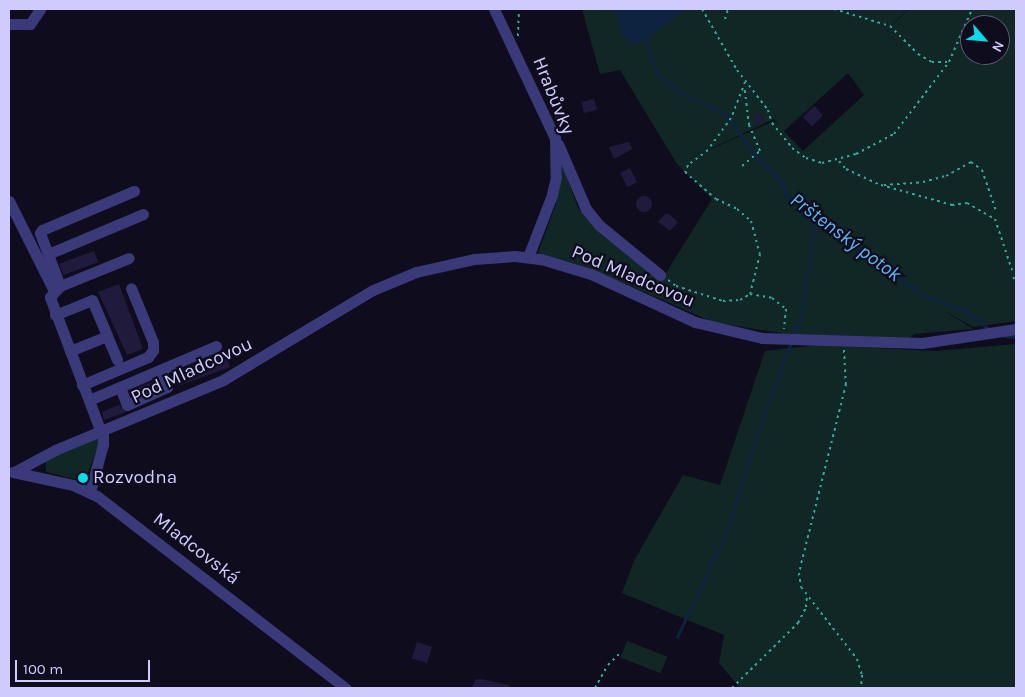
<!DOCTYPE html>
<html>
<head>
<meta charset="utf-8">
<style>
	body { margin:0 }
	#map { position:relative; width:1025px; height:697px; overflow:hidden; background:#0f0d1d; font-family:Karla,sans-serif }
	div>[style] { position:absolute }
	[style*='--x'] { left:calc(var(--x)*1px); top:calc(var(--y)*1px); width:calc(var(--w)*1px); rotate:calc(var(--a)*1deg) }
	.green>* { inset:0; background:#102725; transform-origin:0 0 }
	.water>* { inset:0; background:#0e2340 }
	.stream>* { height:2.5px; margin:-1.25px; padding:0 1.25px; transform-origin:1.25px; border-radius:1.25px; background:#0e2340 }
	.building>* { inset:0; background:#201a3d; transform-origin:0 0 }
	.round { border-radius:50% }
	.path>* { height:2px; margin-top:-1px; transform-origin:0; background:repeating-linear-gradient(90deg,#33a99e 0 2.5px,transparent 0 6.5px) }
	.minor>* { height:11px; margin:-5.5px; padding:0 5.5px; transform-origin:5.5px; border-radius:5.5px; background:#3a3a7a }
	.dots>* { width:14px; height:14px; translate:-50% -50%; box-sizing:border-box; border:2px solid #0f0d1d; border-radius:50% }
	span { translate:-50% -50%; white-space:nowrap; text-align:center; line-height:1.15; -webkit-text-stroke:4.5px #0f0d1d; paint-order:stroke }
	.street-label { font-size:19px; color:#cfcbfc }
	.poi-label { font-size:19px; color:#cfcbfc }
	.left { translate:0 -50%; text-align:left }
	.water-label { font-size:20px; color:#5fb6f7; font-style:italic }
	.frame { position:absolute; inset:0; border:10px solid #cfcbfc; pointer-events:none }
	.north { position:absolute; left:960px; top:15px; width:50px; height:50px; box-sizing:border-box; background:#0f0d1d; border:1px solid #5c5976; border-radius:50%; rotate:117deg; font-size:14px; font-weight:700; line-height:20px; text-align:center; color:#cfcbfc }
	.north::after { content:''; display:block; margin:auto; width:18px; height:22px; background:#0bdae8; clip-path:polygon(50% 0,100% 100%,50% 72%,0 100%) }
	.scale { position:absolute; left:15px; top:660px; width:135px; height:22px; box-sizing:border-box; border:2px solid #cfcbfc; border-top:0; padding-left:6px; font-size:15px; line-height:18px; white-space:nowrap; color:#cfcbfc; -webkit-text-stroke:4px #0f0d1d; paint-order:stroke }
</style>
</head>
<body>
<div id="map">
	<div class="green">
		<i style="clip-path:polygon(evenodd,582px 9px,908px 9px,880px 38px,909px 9px,1016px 9px,1016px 321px,973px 327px,943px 310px,973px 329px,914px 334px,910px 338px,786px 334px,713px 322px,587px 267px,538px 253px,556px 204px,560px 159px,578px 208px,612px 242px,659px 277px,666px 273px,712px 199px,677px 164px,620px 70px,600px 74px,582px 9px,970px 25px,1000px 25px,1000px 55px,970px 55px,970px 25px,582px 9px,848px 73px,864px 95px,803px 151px,784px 131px,848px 73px,582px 9px,774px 119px,779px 125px,774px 121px,686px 160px,774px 119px)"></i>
		<i style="clip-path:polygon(1016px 344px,1016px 688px,740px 688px,719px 663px,724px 635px,622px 593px,634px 561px,683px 475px,720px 485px,765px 351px,818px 345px,936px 351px)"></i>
		<i style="clip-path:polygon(97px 437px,99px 443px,86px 478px,74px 479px,46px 472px,46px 460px)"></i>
		<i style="left:627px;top:641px;width:43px;height:18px;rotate:21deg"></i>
	</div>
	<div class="water">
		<i style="clip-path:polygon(612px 9px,687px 9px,640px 43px,633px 43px,622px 36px,618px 19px)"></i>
	</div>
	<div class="stream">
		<i style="--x:647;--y:33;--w:19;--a:84"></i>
		<i style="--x:649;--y:52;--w:25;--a:67"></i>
		<i style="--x:659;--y:75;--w:21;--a:41"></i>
		<i style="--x:675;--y:89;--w:58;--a:26.6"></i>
		<i style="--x:727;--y:115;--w:50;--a:54.7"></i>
		<i style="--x:756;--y:156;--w:40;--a:45"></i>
		<i style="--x:784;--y:184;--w:11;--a:80"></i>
		<i style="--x:786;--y:195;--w:171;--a:36.2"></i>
		<i style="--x:924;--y:296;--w:42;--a:19.3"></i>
		<i style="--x:964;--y:310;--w:31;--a:37"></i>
		<i style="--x:794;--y:335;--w:19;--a:-69"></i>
		<i style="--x:801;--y:317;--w:74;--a:-80.7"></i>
		<i style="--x:813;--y:244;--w:31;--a:-92"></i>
		<i style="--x:1005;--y:336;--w:11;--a:5"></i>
		<i style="--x:677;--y:637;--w:112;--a:-64.6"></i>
		<i style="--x:725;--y:536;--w:135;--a:-72.4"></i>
		<i style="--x:766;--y:407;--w:69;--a:-68.7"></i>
	</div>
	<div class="building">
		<i style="left:594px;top:99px;width:11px;height:13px;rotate:75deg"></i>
		<i style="left:814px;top:106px;width:13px;height:16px;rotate:45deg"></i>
		<i style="left:560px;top:109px;width:13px;height:7px;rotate:72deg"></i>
		<i style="left:761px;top:113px;width:9px;height:8px;rotate:72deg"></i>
		<i style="clip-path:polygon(629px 142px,632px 149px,614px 159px,609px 147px)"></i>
		<i style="left:630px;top:168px;width:16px;height:11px;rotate:63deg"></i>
		<i class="round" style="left:636px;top:196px;width:16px;height:16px"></i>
		<i style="clip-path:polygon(665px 214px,669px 214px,678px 222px,670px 231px,658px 222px)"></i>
		<i style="left:94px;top:251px;width:12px;height:37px;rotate:70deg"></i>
		<i style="clip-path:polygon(119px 284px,143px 349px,127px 355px,98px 292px)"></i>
		<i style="left:225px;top:353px;width:15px;height:56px;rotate:70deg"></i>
		<i style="clip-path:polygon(154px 381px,155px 384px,131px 395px,130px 391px)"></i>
		<i style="clip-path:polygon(119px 405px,126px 412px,104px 420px,102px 412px)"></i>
		<i style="left:417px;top:642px;width:16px;height:17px;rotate:18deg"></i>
		<i style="clip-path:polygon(480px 679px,509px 685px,509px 688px,472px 688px,475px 680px)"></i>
	</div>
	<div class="path">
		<i style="--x:702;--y:9;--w:70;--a:60.2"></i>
		<i style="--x:737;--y:70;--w:51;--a:52.2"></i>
		<i style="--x:768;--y:110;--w:14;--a:73"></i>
		<i style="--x:772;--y:123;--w:32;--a:51"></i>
		<i style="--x:792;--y:148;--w:17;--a:36"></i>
		<i style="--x:806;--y:158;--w:17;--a:17"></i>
		<i style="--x:822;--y:163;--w:35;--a:-15"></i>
		<i style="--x:856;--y:154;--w:43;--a:-27.8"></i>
		<i style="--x:894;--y:134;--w:91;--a:-52.6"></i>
		<i style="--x:949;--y:62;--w:58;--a:-66.5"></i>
		<i style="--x:834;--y:9;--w:59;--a:16.9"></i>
		<i style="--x:890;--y:26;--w:40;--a:45"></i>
		<i style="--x:918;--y:54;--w:16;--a:30"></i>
		<i style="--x:932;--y:62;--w:17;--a:0"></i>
		<i style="--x:725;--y:19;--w:10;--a:-73"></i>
		<i style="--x:518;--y:36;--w:27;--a:-88"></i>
		<i style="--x:745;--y:82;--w:39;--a:111"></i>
		<i style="--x:731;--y:118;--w:39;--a:126"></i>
		<i style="--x:708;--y:150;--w:25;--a:143"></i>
		<i style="--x:688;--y:165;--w:8;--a:113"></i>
		<i style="--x:685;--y:172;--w:41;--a:41.1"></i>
		<i style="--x:716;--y:199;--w:23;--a:25"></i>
		<i style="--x:737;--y:209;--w:18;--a:41"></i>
		<i style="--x:751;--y:221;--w:34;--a:75"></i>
		<i style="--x:760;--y:254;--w:41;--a:104"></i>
		<i style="--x:839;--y:161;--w:11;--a:49"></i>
		<i style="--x:846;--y:169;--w:38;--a:25"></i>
		<i style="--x:881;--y:185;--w:74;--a:15.7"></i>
		<i style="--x:952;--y:205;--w:15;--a:-8"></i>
		<i style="--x:967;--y:203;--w:32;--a:30"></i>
		<i style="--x:995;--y:219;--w:54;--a:71.6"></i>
		<i style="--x:742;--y:166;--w:23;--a:-40"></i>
		<i style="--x:760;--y:151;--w:28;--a:-113"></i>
		<i style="--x:749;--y:125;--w:38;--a:-97"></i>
		<i style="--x:884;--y:185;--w:39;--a:-4"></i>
		<i style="--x:923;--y:182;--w:24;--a:-15"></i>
		<i style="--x:946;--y:176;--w:29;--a:-29"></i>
		<i style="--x:971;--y:162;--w:14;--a:36"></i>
		<i style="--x:982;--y:170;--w:43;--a:71.1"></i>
		<i style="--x:1013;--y:277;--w:5;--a:53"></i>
		<i style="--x:668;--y:280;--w:10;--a:37"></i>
		<i style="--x:676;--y:286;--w:49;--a:17.7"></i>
		<i style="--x:723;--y:301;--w:17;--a:-3"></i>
		<i style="--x:740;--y:300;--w:12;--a:-31"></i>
		<i style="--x:750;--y:294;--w:22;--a:10"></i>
		<i style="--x:772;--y:298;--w:18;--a:38"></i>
		<i style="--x:786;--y:309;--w:20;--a:96"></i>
		<i style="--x:844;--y:350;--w:34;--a:87"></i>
		<i style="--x:846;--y:384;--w:195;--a:104"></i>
		<i style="--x:799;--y:573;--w:14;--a:82"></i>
		<i style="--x:801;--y:587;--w:91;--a:52.1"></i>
		<i style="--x:857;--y:659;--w:17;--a:73"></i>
		<i style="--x:862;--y:675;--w:13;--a:94"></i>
		<i style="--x:595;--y:688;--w:26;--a:-61"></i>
		<i style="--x:608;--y:665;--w:16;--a:-45"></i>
		<i style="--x:732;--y:688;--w:93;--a:-44.6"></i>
		<i style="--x:798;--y:623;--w:18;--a:-63"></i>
		<i style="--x:806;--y:607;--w:12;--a:-85"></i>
	</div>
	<div class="minor">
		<i style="--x:494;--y:9;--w:143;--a:64.7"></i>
		<i style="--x:555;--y:138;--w:39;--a:89"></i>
		<i style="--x:556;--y:177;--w:18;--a:103"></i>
		<i style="--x:552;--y:195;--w:66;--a:111.2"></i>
		<i style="--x:9;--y:24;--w:21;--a:0"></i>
		<i style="--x:30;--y:24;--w:18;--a:-56"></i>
		<i style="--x:558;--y:144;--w:71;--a:66.7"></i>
		<i style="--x:586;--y:209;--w:21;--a:51"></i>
		<i style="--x:599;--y:225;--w:79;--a:39.3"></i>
		<i style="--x:9;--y:201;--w:101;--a:63.4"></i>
		<i style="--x:48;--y:254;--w:103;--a:-22.8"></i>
		<i style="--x:60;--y:286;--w:57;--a:-110.7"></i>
		<i style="--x:40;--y:233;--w:4;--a:-56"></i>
		<i style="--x:42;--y:230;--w:100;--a:-23"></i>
		<i style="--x:55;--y:315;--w:40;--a:-22"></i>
		<i style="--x:92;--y:300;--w:39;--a:67"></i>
		<i style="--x:107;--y:336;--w:40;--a:158"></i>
		<i style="--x:107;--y:336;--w:26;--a:67"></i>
		<i style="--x:82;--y:385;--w:72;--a:-23"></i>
		<i style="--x:148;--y:357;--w:9;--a:-54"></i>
		<i style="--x:153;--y:350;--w:8;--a:-90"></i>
		<i style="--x:153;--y:342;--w:58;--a:-112.2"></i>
		<i style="--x:120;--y:387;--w:19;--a:69"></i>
		<i style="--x:127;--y:405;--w:44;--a:-24.2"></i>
		<i style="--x:167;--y:387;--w:18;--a:-109"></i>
		<i style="--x:89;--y:400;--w:138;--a:-23"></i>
		<i style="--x:99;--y:427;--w:139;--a:-110.7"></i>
		<i style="--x:50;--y:297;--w:15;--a:-48"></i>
		<i style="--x:60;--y:286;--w:74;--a:-22.1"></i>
		<i style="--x:13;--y:472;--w:61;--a:12.2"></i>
		<i style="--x:73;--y:485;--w:26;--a:25"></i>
		<i style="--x:97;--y:496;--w:314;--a:37.7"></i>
		<i style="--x:14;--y:472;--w:47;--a:-28.2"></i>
		<i style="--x:55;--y:450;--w:182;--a:-22.6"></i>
		<i style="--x:223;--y:380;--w:175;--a:-31"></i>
		<i style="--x:373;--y:290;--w:47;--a:-22.7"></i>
		<i style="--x:416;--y:272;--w:59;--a:-12.6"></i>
		<i style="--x:474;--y:259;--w:41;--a:-4.2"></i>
		<i style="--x:515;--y:256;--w:26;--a:7"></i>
		<i style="--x:541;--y:259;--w:52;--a:16.7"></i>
		<i style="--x:591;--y:274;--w:115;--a:24.8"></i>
		<i style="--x:695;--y:322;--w:69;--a:13.4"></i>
		<i style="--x:762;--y:338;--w:160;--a:1.8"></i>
		<i style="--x:922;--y:343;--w:95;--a:-8.5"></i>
		<i style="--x:90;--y:492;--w:50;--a:-74.8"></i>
		<i style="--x:103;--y:444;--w:13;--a:-90"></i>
	</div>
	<div class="dots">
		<i style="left:83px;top:478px;background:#0bdae8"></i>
	</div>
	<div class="street-label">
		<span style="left:553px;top:96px;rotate:68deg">Hrabůvky</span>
		<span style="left:633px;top:277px;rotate:23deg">Pod Mladcovou</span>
		<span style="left:192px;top:371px;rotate:-25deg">Pod Mladcovou</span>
		<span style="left:196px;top:549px;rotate:38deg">Mladcovská</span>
	</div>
	<div class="poi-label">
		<span class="left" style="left:93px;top:478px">Rozvodna</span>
	</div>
	<div class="water-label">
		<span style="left:846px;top:237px;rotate:37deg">Prštenský potok</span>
	</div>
	<div class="frame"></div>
	<div class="north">N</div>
	<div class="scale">100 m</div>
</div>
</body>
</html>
